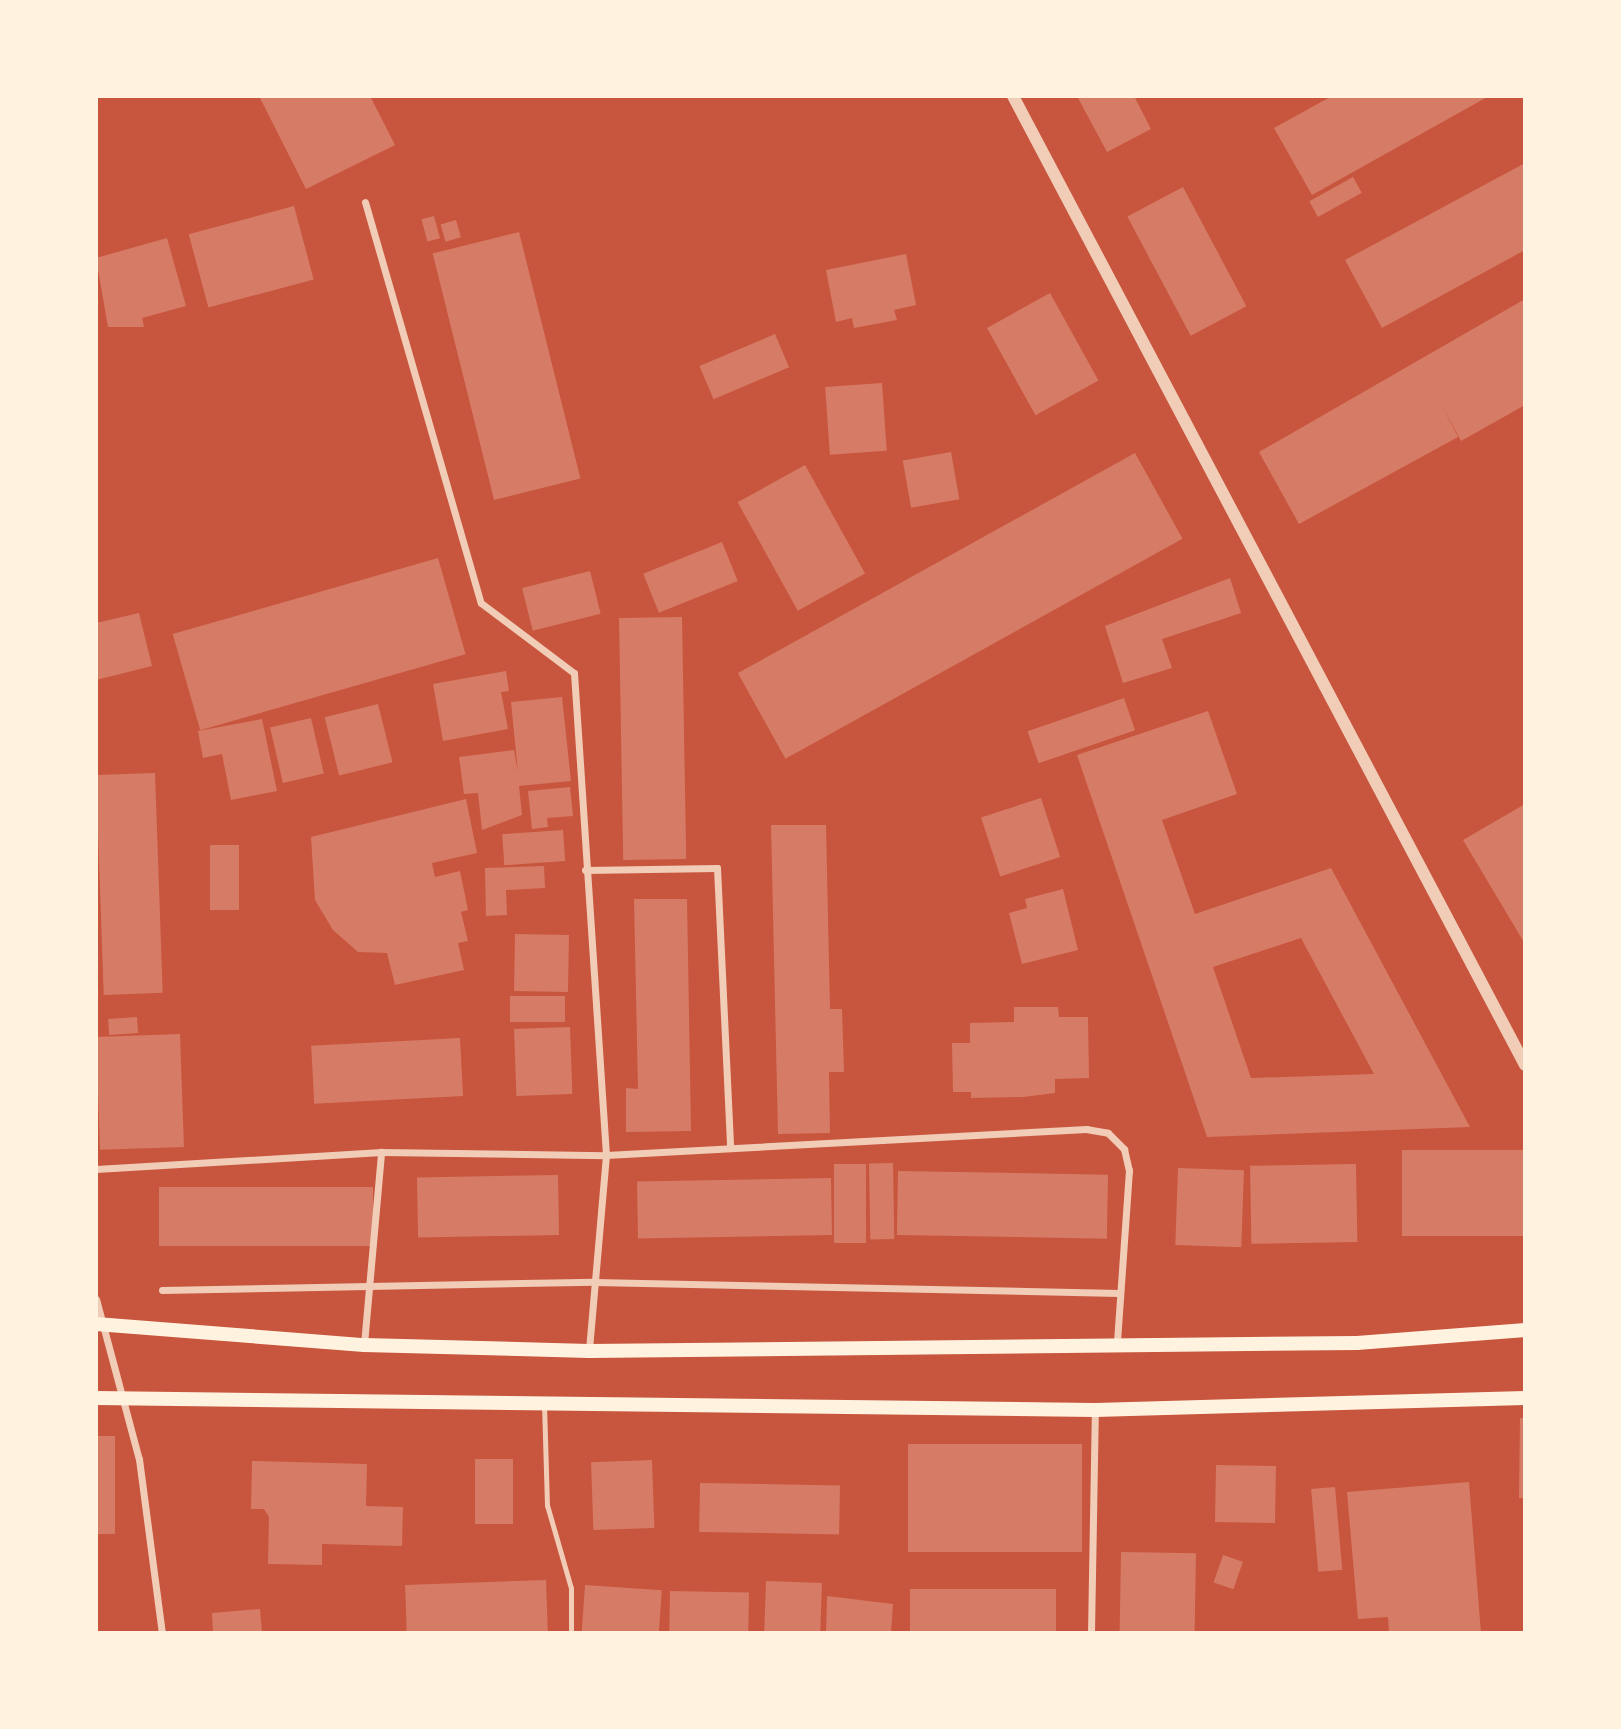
<!DOCTYPE html>
<html>
<head>
<meta charset="utf-8">
<style>
	body { margin:0 }
	#map { position:relative; width:1621px; height:1729px; overflow:hidden; background:#c8553d; font-family:"Playfair Display",serif }
	div>[style] { position:absolute }
	[style*='--x'] { left:calc(var(--x)*1px); top:calc(var(--y)*1px); width:calc(var(--w)*1px); rotate:calc(var(--a)*1deg) }
	.building>* { inset:0; background:#d67c66; transform-origin:0 0 }
	.service>* { height:5px; margin:-2.5px; padding:0 2.5px; transform-origin:2.5px; border-radius:2.5px; background:#f1ccb7 }
	.minor>* { height:7px; margin:-3.5px; padding:0 3.5px; transform-origin:3.5px; border-radius:3.5px; background:#f1ccb7 }
	.tertiary>* { height:12px; margin:-6px; padding:0 6px; transform-origin:6px; border-radius:6px; background:#f1ccb7 }
	.secondary>* { height:14px; margin:-7px; padding:0 7px; transform-origin:7px; border-radius:7px; background:#fff3e0 }
	span { translate:-50% -50%; white-space:nowrap; text-align:center; line-height:1.15; -webkit-text-stroke:7px #fff3e0; paint-order:stroke }
	.frame { position:absolute; inset:0; border:98px solid #fff3e0; pointer-events:none }
</style>
</head>
<body>
<div id="map">
	<div class="building">
		<i style="clip-path:polygon(259px 96px,370px 96px,395px 145px,306px 189px)"></i>
		<i style="clip-path:polygon(1077px 96px,1134px 96px,1151px 129px,1107px 152px)"></i>
		<i style="clip-path:polygon(1332px 96px,1489px 96px,1312px 195px,1274px 128px)"></i>
		<i style="clip-path:polygon(1525px 163px,1525px 250px,1382px 328px,1345px 260px)"></i>
		<i style="left:1353px;top:177px;width:18px;height:50px;rotate:61deg"></i>
		<i style="left:1183px;top:187px;width:135px;height:63px;rotate:62deg"></i>
		<i style="left:294px;top:206px;width:76px;height:109px;rotate:75deg"></i>
		<i style="left:434px;top:216px;width:23px;height:13px;rotate:75deg"></i>
		<i style="left:456px;top:220px;width:18px;height:16px;rotate:74deg"></i>
		<i style="left:519px;top:232px;width:254px;height:89px;rotate:76deg"></i>
		<i style="clip-path:polygon(167px 238px,186px 306px,142px 318px,144px 327px,108px 327px,96px 258px)"></i>
		<i style="clip-path:polygon(906px 254px,916px 305px,894px 310px,897px 320px,854px 328px,852px 318px,836px 322px,826px 270px)"></i>
		<i style="left:1050px;top:293px;width:100px;height:72px;rotate:61deg"></i>
		<i style="clip-path:polygon(1525px 299px,1525px 405px,1461px 441px,1440px 402px,1458px 437px,1299px 524px,1259px 452px)"></i>
		<i style="left:775px;top:334px;width:36px;height:82px;rotate:67deg"></i>
		<i style="left:882px;top:383px;width:68px;height:57px;rotate:86deg"></i>
		<i style="left:951px;top:452px;width:48px;height:49px;rotate:80deg"></i>
		<i style="left:1135px;top:453px;width:98px;height:454px;rotate:61deg"></i>
		<i style="left:805px;top:465px;width:124px;height:77px;rotate:61deg"></i>
		<i style="left:722px;top:542px;width:42px;height:85px;rotate:68deg"></i>
		<i style="left:438px;top:558px;width:100px;height:276px;rotate:74deg"></i>
		<i style="left:590px;top:571px;width:44px;height:70px;rotate:76deg"></i>
		<i style="clip-path:polygon(1230px 578px,1241px 613px,1162px 639px,1172px 668px,1123px 683px,1105px 626px)"></i>
		<i style="clip-path:polygon(139px 613px,152px 666px,96px 680px,96px 623px)"></i>
		<i style="left:682px;top:617px;width:242px;height:63px;rotate:89deg"></i>
		<i style="clip-path:polygon(506px 671px,509px 691px,501px 692px,508px 729px,443px 741px,433px 684px)"></i>
		<i style="clip-path:polygon(562px 697px,571px 781px,519px 786px,522px 815px,482px 830px,478px 793px,464px 794px,459px 757px,514px 750px,518px 772px,511px 702px)"></i>
		<i style="left:1124px;top:698px;width:34px;height:102px;rotate:71deg"></i>
		<i style="left:378px;top:704px;width:60px;height:55px;rotate:76deg"></i>
		<i style="clip-path:polygon(evenodd,1208px 711px,1237px 794px,1162px 820px,1195px 914px,1331px 868px,1470px 1127px,1207px 1137px,1077px 755px,1208px 711px,1301px 938px,1374px 1074px,1251px 1078px,1213px 967px,1301px 938px)"></i>
		<i style="left:311px;top:718px;width:57px;height:42px;rotate:77deg"></i>
		<i style="clip-path:polygon(262px 719px,277px 791px,231px 800px,222px 754px,203px 758px,198px 731px)"></i>
		<i style="left:155px;top:773px;width:220px;height:59px;rotate:88deg"></i>
		<i style="clip-path:polygon(570px 787px,573px 816px,547px 818px,548px 827px,532px 829px,528px 791px)"></i>
		<i style="left:1041px;top:798px;width:62px;height:63px;rotate:72deg"></i>
		<i style="clip-path:polygon(466px 799px,477px 853px,432px 863px,435px 877px,460px 871px,468px 910px,461px 912px,468px 941px,458px 943px,464px 970px,395px 985px,387px 953px,358px 952px,333px 930px,315px 900px,311px 837px)"></i>
		<i style="clip-path:polygon(1525px 804px,1525px 944px,1463px 840px)"></i>
		<i style="clip-path:polygon(771px 825px,826px 825px,830px 1009px,842px 1009px,844px 1072px,829px 1072px,830px 1133px,778px 1134px)"></i>
		<i style="left:563px;top:830px;width:31px;height:61px;rotate:86deg"></i>
		<i style="left:210px;top:845px;width:29px;height:65px"></i>
		<i style="clip-path:polygon(544px 866px,545px 888px,506px 890px,507px 915px,486px 916px,485px 868px)"></i>
		<i style="clip-path:polygon(1063px 889px,1078px 950px,1022px 964px,1009px 913px,1027px 908px,1025px 899px)"></i>
		<i style="clip-path:polygon(634px 899px,687px 899px,691px 1131px,626px 1132px,626px 1088px,638px 1089px)"></i>
		<i style="left:515px;top:934px;width:54px;height:57px;rotate:1deg"></i>
		<i style="left:565px;top:996px;width:26px;height:55px;rotate:90deg"></i>
		<i style="clip-path:polygon(1014px 1007px,1058px 1007px,1059px 1017px,1088px 1017px,1089px 1078px,1055px 1079px,1055px 1093px,1023px 1097px,971px 1098px,971px 1092px,953px 1092px,952px 1043px,970px 1043px,970px 1023px,1014px 1022px)"></i>
		<i style="left:137px;top:1017px;width:16px;height:29px;rotate:86deg"></i>
		<i style="left:570px;top:1027px;width:67px;height:56px;rotate:88deg"></i>
		<i style="left:180px;top:1034px;width:113px;height:84px;rotate:88deg"></i>
		<i style="left:460px;top:1038px;width:58px;height:149px;rotate:87deg"></i>
		<i style="left:1525px;top:1150px;width:86px;height:123px;rotate:90deg"></i>
		<i style="left:893px;top:1163px;width:76px;height:24px;rotate:89deg"></i>
		<i style="left:834px;top:1164px;width:32px;height:79px"></i>
		<i style="left:1356px;top:1164px;width:78px;height:106px;rotate:89deg"></i>
		<i style="left:1178px;top:1168px;width:66px;height:77px;rotate:2deg"></i>
		<i style="left:898px;top:1171px;width:210px;height:64px;rotate:1deg"></i>
		<i style="left:558px;top:1175px;width:60px;height:141px;rotate:89deg"></i>
		<i style="left:831px;top:1178px;width:57px;height:194px;rotate:89deg"></i>
		<i style="left:159px;top:1187px;width:214px;height:59px"></i>
		<i style="clip-path:polygon(1520px 1418px,1525px 1418px,1525px 1498px,1519px 1498px)"></i>
		<i style="left:96px;top:1436px;width:19px;height:98px"></i>
		<i style="left:908px;top:1444px;width:174px;height:108px"></i>
		<i style="left:475px;top:1459px;width:38px;height:65px"></i>
		<i style="left:652px;top:1460px;width:68px;height:61px;rotate:88deg"></i>
		<i style="clip-path:polygon(252px 1461px,367px 1464px,366px 1506px,403px 1507px,402px 1546px,322px 1544px,322px 1565px,268px 1564px,269px 1517px,264px 1509px,251px 1509px)"></i>
		<i style="left:1216px;top:1465px;width:60px;height:57px;rotate:1deg"></i>
		<i style="clip-path:polygon(1469px 1482px,1481px 1633px,1389px 1633px,1388px 1617px,1358px 1619px,1347px 1492px)"></i>
		<i style="left:700px;top:1483px;width:140px;height:49px;rotate:1deg"></i>
		<i style="left:1335px;top:1487px;width:83px;height:24px;rotate:85deg"></i>
		<i style="left:1121px;top:1552px;width:75px;height:81px;rotate:1deg"></i>
		<i style="left:1223px;top:1555px;width:21px;height:29px;rotate:19deg"></i>
		<i style="left:546px;top:1580px;width:53px;height:141px;rotate:88deg"></i>
		<i style="left:766px;top:1581px;width:56px;height:52px;rotate:2deg"></i>
		<i style="left:585px;top:1585px;width:77px;height:48px;rotate:4deg"></i>
		<i style="left:910px;top:1589px;width:146px;height:44px"></i>
		<i style="left:670px;top:1591px;width:79px;height:42px;rotate:1deg"></i>
		<i style="clip-path:polygon(827px 1596px,893px 1604px,891px 1633px,826px 1633px)"></i>
		<i style="clip-path:polygon(260px 1609px,262px 1633px,213px 1633px,212px 1613px)"></i>
	</div>
	<div class="service">
		<i style="--x:544;--y:1404;--w:101;--a:88.3"></i>
		<i style="--x:547;--y:1505;--w:86;--a:73.9"></i>
		<i style="--x:571;--y:1588;--w:45;--a:90"></i>
	</div>
	<div class="minor">
		<i style="--x:365;--y:202;--w:417;--a:73.9"></i>
		<i style="--x:481;--y:603;--w:116;--a:37"></i>
		<i style="--x:574;--y:673;--w:483;--a:86.2"></i>
		<i style="--x:606;--y:1155;--w:197;--a:95"></i>
		<i style="--x:585;--y:870;--w:132;--a:-0.9"></i>
		<i style="--x:717;--y:868;--w:280;--a:87.3"></i>
		<i style="--x:96;--y:1169;--w:286;--a:-3.4"></i>
		<i style="--x:381;--y:1152;--w:225;--a:0.8"></i>
		<i style="--x:606;--y:1155;--w:481;--a:-3.1"></i>
		<i style="--x:1086;--y:1129;--w:22;--a:10"></i>
		<i style="--x:1108;--y:1133;--w:23;--a:45"></i>
		<i style="--x:1124;--y:1149;--w:22;--a:77"></i>
		<i style="--x:1129;--y:1170;--w:173;--a:94"></i>
		<i style="--x:162;--y:1290;--w:432;--a:-1.1"></i>
		<i style="--x:594;--y:1282;--w:525;--a:1.2"></i>
		<i style="--x:96;--y:1299;--w:166;--a:75"></i>
		<i style="--x:139;--y:1459;--w:176;--a:82.5"></i>
		<i style="--x:364;--y:1344;--w:193;--a:-84.9"></i>
		<i style="--x:1091;--y:1633;--w:223;--a:-89"></i>
	</div>
	<div class="tertiary">
		<i style="--x:1013;--y:96;--w:1096;--a:62.15"></i>
	</div>
	<div class="secondary">
		<i style="--x:96;--y:1324;--w:269;--a:4.5"></i>
		<i style="--x:364;--y:1345;--w:225;--a:1.5"></i>
		<i style="--x:589;--y:1351;--w:768;--a:-0.6"></i>
		<i style="--x:1357;--y:1343;--w:169;--a:-4.4"></i>
		<i style="--x:96;--y:1398;--w:999;--a:0.69"></i>
		<i style="--x:1095;--y:1410;--w:430;--a:-1.6"></i>
	</div>
	<div class="frame"></div>
</div>
</body>
</html>
